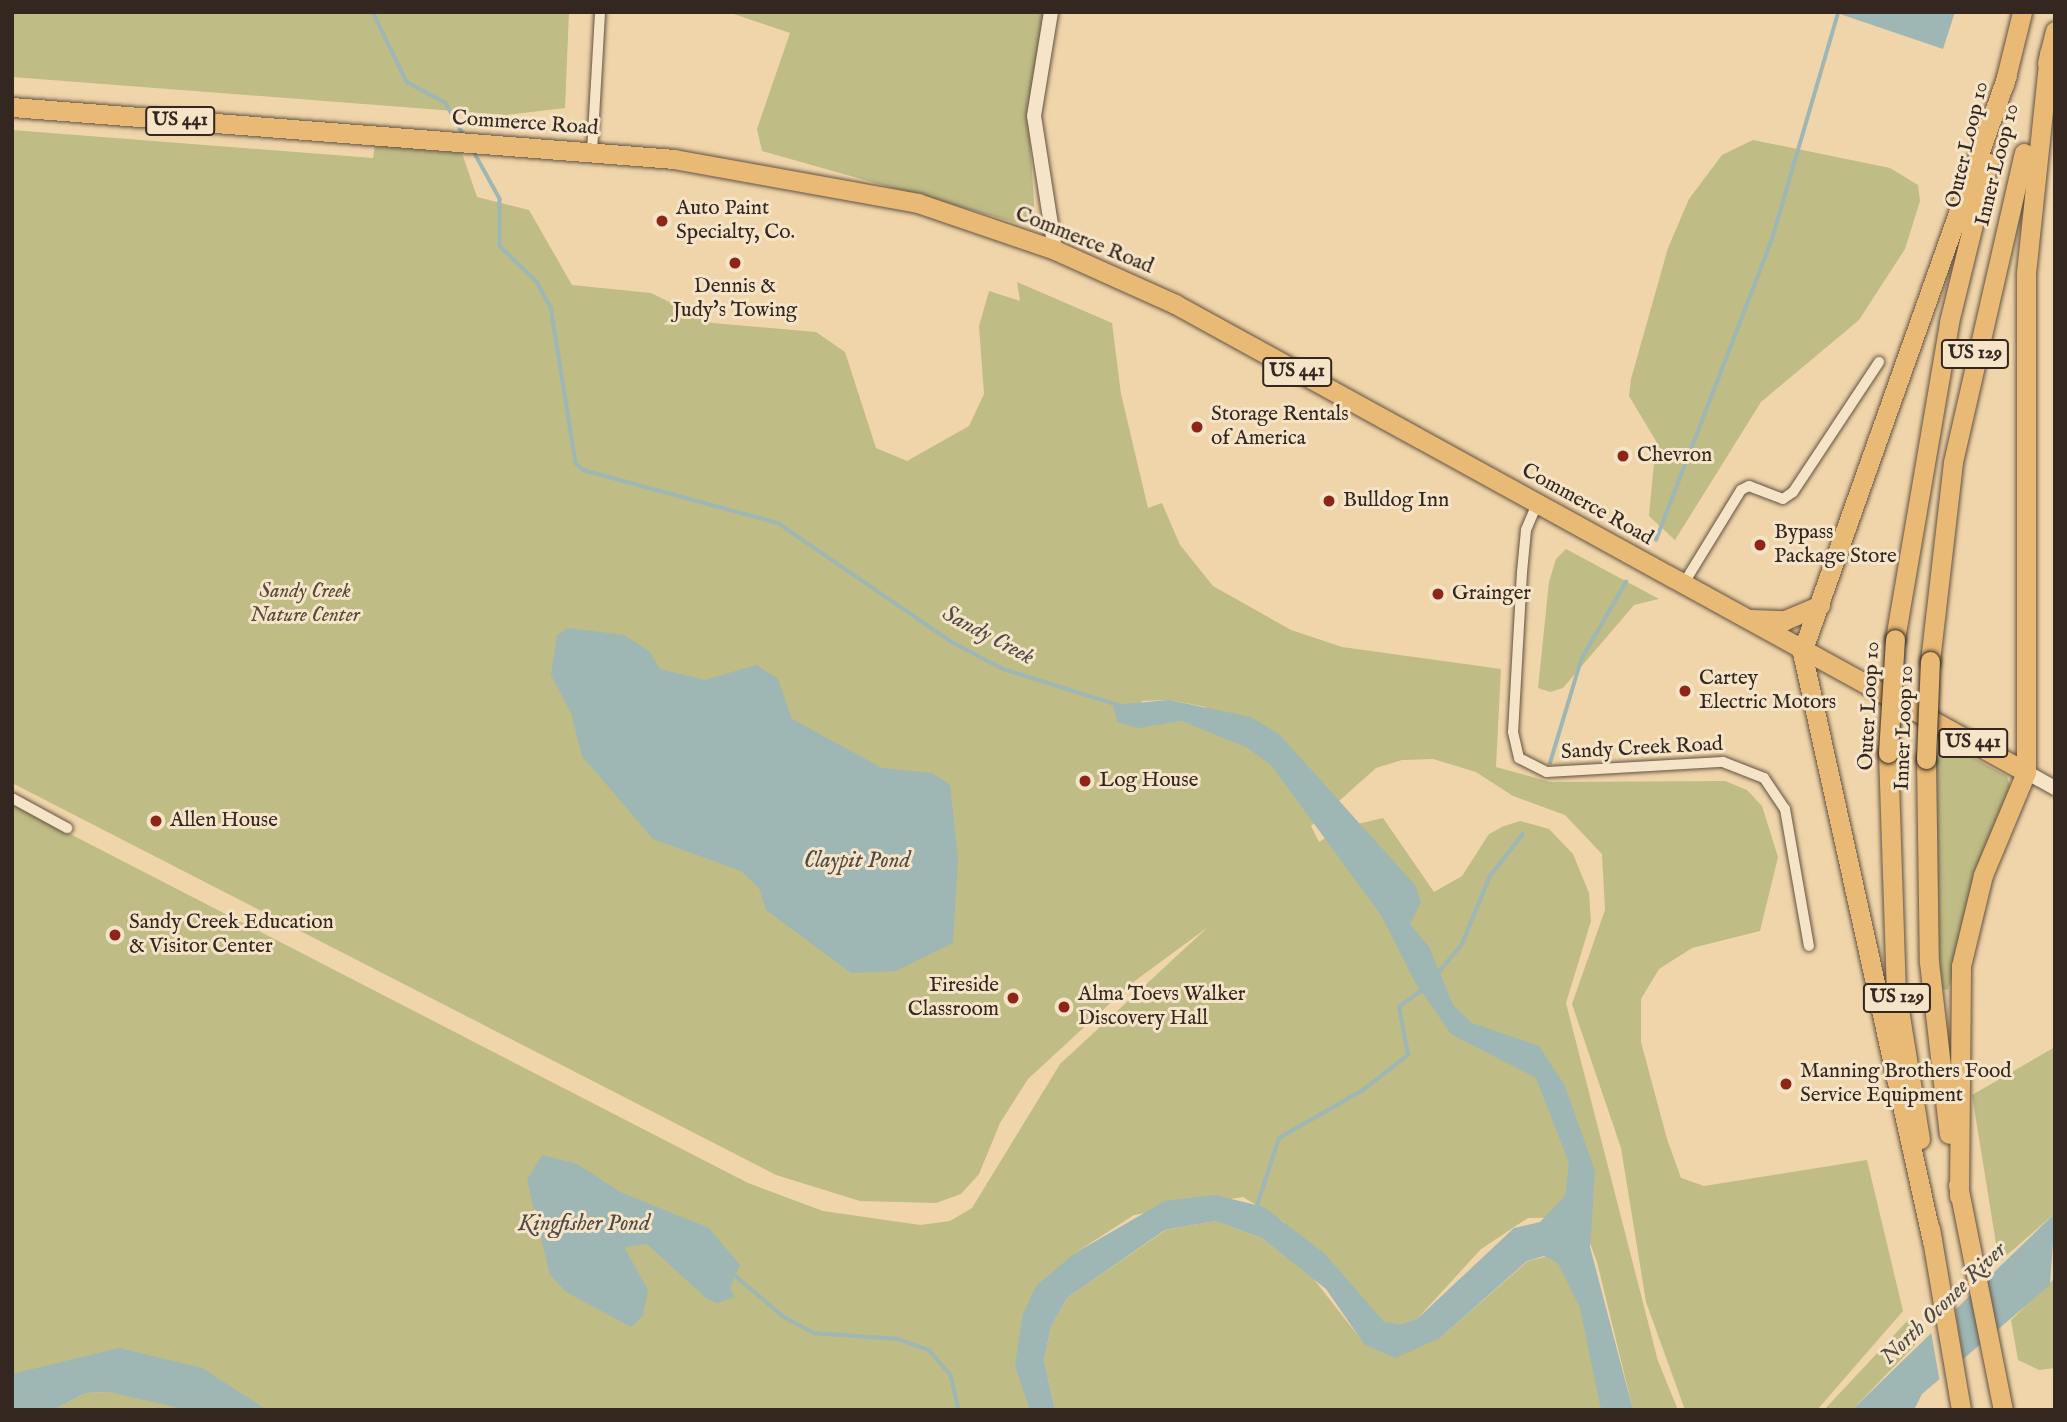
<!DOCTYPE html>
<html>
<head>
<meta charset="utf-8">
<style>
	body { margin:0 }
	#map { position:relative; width:2067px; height:1422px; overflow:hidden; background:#f0d5aa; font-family:"IM FELL English",serif }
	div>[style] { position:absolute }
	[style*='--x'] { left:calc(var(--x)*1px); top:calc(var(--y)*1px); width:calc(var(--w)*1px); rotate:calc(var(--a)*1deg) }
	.green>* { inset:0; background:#bfbc85 }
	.water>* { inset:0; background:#9eb6b4 }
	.pier>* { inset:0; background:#f0d5aa }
	.stream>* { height:3.5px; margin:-1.75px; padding:0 1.75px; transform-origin:1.75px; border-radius:1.75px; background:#9eb6b4 }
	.roads { filter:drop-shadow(0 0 2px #635242) drop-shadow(0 0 2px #635242) }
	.street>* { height:10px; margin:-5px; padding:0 5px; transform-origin:5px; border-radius:5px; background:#f5e4c8 }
	.secondary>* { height:14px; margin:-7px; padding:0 7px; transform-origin:7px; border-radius:7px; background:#f5e4c8 }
	.highway>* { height:19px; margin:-9.5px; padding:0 9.5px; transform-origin:9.5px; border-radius:9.5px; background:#e8ba75 }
	.bridges { filter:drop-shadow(0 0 2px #342720) drop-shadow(0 0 2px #342720) }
	.highway-bridge>* { height:19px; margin:-9.5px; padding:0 9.5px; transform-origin:9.5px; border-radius:9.5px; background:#e8ba75 }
	.dots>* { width:19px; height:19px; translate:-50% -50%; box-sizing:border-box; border:4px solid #f5e4c8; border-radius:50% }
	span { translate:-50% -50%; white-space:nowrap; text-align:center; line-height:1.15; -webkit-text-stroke:6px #f5e4c8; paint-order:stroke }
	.shield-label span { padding:2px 5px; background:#f5e4c8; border:2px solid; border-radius:5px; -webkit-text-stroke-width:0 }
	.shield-label { font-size:19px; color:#342720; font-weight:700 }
	.street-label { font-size:21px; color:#342720 }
	.poi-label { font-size:21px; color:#342720 }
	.left { translate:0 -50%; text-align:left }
	.right { translate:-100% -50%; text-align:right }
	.park-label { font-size:21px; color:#574c39; font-style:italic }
	.water-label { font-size:23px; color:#4e4b45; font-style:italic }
	.frame { position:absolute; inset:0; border:14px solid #342720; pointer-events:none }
</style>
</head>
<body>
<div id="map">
	<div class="green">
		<i style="clip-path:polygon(12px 12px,569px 12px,565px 108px,506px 115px,12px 77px)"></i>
		<i style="clip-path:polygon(728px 12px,1044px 12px,1028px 109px,1035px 219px,1024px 225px,762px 151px,757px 129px,790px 33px)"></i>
		<i style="clip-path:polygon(evenodd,12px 130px,373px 158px,375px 145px,462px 153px,477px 197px,529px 210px,572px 285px,651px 293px,712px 323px,816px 332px,845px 352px,876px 448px,907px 461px,969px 426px,984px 394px,979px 326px,989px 291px,1020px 301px,1017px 282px,1112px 323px,1121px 394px,1148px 508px,1162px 503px,1180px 545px,1213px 586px,1291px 630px,1342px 647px,1501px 669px,1496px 767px,1550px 782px,1725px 781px,1747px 790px,1762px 806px,1778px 857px,1760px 931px,1692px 948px,1659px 969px,1641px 999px,1641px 1042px,1667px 1139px,1681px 1178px,1704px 1186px,1867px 1160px,1903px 1311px,1817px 1410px,1685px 1410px,1646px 1302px,1621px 1148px,1572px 1004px,1605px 910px,1602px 854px,1565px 815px,1513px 796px,1476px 772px,1433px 759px,1402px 760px,1376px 768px,1311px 826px,1319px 842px,1341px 828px,1383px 818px,1434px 892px,1462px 876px,1489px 834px,1504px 826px,1520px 821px,1549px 829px,1573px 854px,1589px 893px,1591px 921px,1566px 1003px,1658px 1361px,1678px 1410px,1633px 1410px,1597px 1262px,1580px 1217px,1528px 1218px,1481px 1249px,1417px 1319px,1401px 1324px,1384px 1323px,1283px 1221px,1243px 1197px,1134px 1215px,1075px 1253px,1022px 1316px,1017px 1355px,1036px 1410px,260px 1410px,124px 1352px,95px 1354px,12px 1379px,12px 804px,748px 1183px,823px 1211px,920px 1225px,950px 1221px,972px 1208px,1060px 1064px,1208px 927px,1132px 983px,1028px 1079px,1000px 1123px,979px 1174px,961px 1194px,936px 1203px,860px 1201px,776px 1175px,12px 783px,12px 130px,1169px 700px,1206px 707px,1213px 733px,1181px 721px,1151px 722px,1141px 701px,1169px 700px)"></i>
		<i style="clip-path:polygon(1753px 140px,1890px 168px,1918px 185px,1920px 201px,1905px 249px,1859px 320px,1761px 402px,1675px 540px,1649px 516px,1656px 441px,1629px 396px,1631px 379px,1668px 248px,1689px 199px,1722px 155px)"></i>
		<i style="clip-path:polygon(1566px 549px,1659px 599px,1634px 605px,1563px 688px,1550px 692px,1538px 688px,1549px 582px,1556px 559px)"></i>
		<i style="clip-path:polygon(1948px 744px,2007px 776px,2010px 786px,1948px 990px,1942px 989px,1937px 933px,1934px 827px,1936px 762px)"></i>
		<i style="clip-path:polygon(2055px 1047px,2055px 1213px,1999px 1262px,1972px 1095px)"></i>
		<i style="clip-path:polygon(1215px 1221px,1262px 1238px,1313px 1278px,1363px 1342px,1440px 1338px,1528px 1261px,1581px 1248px,1601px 1410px,1055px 1410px,1044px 1360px,1051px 1327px,1067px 1298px,1166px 1230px)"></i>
		<i style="clip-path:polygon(2055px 1278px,2055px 1368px,2039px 1370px,2018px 1360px,2011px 1320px)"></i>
		<i style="clip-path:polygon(1909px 1319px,1915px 1345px,1852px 1410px,1824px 1410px)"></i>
		<i style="clip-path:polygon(109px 1392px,174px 1404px,188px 1410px,53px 1410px,86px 1393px)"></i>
	</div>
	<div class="water">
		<i style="clip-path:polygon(1834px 12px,1955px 12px,1943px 49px)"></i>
		<i style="clip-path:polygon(568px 628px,624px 635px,649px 651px,660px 669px,705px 680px,756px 665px,778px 679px,792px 719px,882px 768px,932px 773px,950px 785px,958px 860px,953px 943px,896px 971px,851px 973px,766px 910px,759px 888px,741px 871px,653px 839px,582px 756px,571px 713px,551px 675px,557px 635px)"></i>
		<i style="clip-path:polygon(1169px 700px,1251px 717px,1280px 735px,1415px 885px,1421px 902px,1410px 924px,1429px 947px,1453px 1005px,1472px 1023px,1539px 1046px,1565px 1086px,1595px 1171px,1590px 1247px,1633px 1410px,1601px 1410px,1580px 1308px,1558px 1263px,1544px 1256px,1527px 1261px,1440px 1338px,1395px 1358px,1364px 1344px,1326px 1289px,1262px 1238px,1215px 1221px,1165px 1230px,1067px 1298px,1051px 1327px,1044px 1360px,1055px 1410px,1030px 1410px,1015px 1366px,1022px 1316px,1036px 1286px,1075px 1253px,1165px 1201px,1215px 1195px,1264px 1207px,1325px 1254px,1384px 1322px,1401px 1324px,1417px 1319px,1514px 1228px,1540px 1222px,1565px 1196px,1569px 1163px,1536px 1078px,1451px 1034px,1415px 982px,1381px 915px,1271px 765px,1246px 747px,1181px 721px,1138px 728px,1117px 722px,1113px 705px)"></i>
		<i style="clip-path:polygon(542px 1155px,577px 1164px,620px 1192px,709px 1228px,740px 1265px,730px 1288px,735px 1297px,717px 1303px,706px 1298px,647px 1244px,624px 1247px,648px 1290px,643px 1316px,631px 1327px,566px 1292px,550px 1275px,527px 1180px)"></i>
		<i style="clip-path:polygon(2055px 1213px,2050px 1285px,1922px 1394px,1914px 1410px,1852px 1410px)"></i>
		<i style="clip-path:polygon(119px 1348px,202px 1368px,267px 1410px,188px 1410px,109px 1392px,86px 1393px,53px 1410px,12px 1410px,12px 1374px)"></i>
	</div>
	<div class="pier">
		<i style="clip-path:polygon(1954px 1302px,1964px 1364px,1940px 1383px,1930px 1326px)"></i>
	</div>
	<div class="stream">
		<i style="--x:373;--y:12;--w:78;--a:64.1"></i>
		<i style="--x:407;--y:82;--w:44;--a:28.3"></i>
		<i style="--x:446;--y:103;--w:37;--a:61"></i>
		<i style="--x:473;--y:150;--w:56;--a:61.1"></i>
		<i style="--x:500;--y:199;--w:47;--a:90"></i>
		<i style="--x:500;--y:246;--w:52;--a:44.2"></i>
		<i style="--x:537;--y:282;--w:29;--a:61"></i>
		<i style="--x:551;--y:307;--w:158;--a:80.9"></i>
		<i style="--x:576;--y:463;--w:10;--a:45"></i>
		<i style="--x:583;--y:470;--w:202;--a:15.2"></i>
		<i style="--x:778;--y:523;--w:211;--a:34.4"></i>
		<i style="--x:952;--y:642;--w:58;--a:27.9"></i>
		<i style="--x:1003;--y:669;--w:125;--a:17.3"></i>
		<i style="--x:1656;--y:540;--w:323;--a:-68.9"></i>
		<i style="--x:1772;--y:239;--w:235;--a:-73.7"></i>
		<i style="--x:1550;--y:763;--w:108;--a:-73.2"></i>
		<i style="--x:1581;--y:660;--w:90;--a:-60"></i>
		<i style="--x:1435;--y:977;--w:43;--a:-50.7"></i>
		<i style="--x:1462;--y:944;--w:74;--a:-67.6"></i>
		<i style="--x:1490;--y:876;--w:53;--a:-51.8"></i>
		<i style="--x:1257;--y:1206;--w:71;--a:-72.1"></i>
		<i style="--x:1279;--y:1138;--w:97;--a:-29.7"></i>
		<i style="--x:1363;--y:1090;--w:57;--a:-37.9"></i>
		<i style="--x:1408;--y:1055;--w:49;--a:-100.6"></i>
		<i style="--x:1399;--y:1007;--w:29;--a:-36"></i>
		<i style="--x:737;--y:1277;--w:62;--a:40.4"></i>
		<i style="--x:784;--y:1317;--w:34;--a:28"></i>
		<i style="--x:814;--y:1333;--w:84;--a:4.1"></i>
		<i style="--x:898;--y:1339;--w:33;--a:20"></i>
		<i style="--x:929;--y:1350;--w:33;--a:49"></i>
		<i style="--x:951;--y:1375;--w:36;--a:77"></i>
	</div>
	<div class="roads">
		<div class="street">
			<i style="--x:592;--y:152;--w:140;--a:-86.7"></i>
			<i style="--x:1537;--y:504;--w:28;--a:113"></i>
			<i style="--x:1526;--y:530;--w:42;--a:95.4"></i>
			<i style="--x:1522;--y:572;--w:160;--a:93.2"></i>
			<i style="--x:1513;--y:732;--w:27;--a:77"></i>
			<i style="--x:1519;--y:758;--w:31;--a:27"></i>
			<i style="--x:1547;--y:772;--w:176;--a:-3.3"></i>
			<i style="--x:1723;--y:762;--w:44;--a:21.3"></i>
			<i style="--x:1764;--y:778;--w:37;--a:56"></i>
			<i style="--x:1785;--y:809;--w:139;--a:80.1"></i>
			<i style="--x:1684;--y:583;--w:109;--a:-58.5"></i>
			<i style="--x:1741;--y:490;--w:9;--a:-27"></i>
			<i style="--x:1749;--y:486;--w:36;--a:21"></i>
			<i style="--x:1783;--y:499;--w:12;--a:-35"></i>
			<i style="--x:1793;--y:492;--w:156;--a:-56.5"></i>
			<i style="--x:12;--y:798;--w:63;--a:28.6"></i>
		</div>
		<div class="secondary">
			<i style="--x:1051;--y:12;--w:105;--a:99.3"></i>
			<i style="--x:1034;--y:116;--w:136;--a:81.1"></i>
			<i style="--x:2026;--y:772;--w:33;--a:29"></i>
		</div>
		<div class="highway">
			<i style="--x:2047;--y:63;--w:33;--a:-76"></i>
			<i style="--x:2004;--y:85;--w:75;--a:-76.1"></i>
			<i style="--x:12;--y:107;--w:664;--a:4.49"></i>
			<i style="--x:674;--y:159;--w:248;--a:10.2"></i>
			<i style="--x:918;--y:203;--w:145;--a:18.9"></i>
			<i style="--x:1055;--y:250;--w:132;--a:24.2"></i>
			<i style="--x:1175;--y:304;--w:971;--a:28.81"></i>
			<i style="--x:1751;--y:619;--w:34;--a:2"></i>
			<i style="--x:1785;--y:620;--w:38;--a:-23"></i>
			<i style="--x:1895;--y:639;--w:322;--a:-80.3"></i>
			<i style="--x:1949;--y:322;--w:164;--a:-76.2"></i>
			<i style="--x:1930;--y:661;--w:200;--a:-83.4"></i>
			<i style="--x:1953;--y:462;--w:317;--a:-77.1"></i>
			<i style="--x:1888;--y:753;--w:238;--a:88.1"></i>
			<i style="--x:1896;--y:991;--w:150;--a:80.8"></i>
			<i style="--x:1926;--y:759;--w:203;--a:89.2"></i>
			<i style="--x:1929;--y:962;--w:173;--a:83.4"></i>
			<i style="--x:1958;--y:1185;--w:229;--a:78.7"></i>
			<i style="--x:1959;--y:1196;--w:230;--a:-89.5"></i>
			<i style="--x:1961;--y:966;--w:94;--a:-76.4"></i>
			<i style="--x:1983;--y:875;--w:112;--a:-67.3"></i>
			<i style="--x:2026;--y:772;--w:499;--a:-90"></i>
			<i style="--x:2026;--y:273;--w:221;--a:-84"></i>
			<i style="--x:1930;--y:1228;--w:185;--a:80.3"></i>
			<i style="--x:1932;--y:1241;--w:603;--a:-102.45"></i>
			<i style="--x:1802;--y:652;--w:612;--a:-70.44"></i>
		</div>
	</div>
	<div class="bridges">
		<div class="highway-bridge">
			<i style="--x:1888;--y:753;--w:114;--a:-86.5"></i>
			<i style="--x:1926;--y:759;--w:98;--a:-87.7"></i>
		</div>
	</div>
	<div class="dots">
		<i style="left:662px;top:221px;background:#8f2418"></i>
		<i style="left:735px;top:263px;background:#8f2418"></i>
		<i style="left:1197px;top:427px;background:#8f2418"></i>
		<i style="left:1623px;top:456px;background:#8f2418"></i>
		<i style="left:1329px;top:501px;background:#8f2418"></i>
		<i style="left:1760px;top:545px;background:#8f2418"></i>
		<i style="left:1438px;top:594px;background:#8f2418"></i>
		<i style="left:1685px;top:691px;background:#8f2418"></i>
		<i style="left:1085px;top:781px;background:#8f2418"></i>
		<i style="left:156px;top:821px;background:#8f2418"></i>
		<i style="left:115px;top:935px;background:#8f2418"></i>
		<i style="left:1013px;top:998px;background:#8f2418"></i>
		<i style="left:1064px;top:1007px;background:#8f2418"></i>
		<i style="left:1786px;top:1084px;background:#8f2418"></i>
	</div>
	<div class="shield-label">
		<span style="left:180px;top:121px">US 441</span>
		<span style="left:1975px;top:354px">US 129</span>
		<span style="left:1297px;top:372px">US 441</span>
		<span style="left:1973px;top:743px">US 441</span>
		<span style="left:1897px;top:998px">US 129</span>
	</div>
	<div class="street-label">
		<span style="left:525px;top:124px;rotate:4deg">Commerce Road</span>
		<span style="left:1968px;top:145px;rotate:-77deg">Outer Loop 10</span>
		<span style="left:1998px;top:165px;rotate:-76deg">Inner Loop 10</span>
		<span style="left:1084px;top:241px;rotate:22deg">Commerce Road</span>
		<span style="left:1587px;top:505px;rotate:29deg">Commerce Road</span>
		<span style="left:1870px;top:706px;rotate:-87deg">Outer Loop 10</span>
		<span style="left:1905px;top:728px;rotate:-88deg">Inner Loop 10</span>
		<span style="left:1642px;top:749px;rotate:-3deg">Sandy Creek Road</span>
	</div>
	<div class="poi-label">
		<span class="left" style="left:676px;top:221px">Auto Paint<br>Specialty, Co.</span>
		<span style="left:735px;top:299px">Dennis &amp;<br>Judy's Towing</span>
		<span class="left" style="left:1211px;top:427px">Storage Rentals<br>of America</span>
		<span class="left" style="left:1637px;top:456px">Chevron</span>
		<span class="left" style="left:1343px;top:501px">Bulldog Inn</span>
		<span class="left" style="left:1774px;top:545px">Bypass<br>Package Store</span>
		<span class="left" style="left:1452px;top:594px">Grainger</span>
		<span class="left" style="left:1699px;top:691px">Cartey<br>Electric Motors</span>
		<span class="left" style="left:1099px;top:781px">Log House</span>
		<span class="left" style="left:170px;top:821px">Allen House</span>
		<span class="left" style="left:129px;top:935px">Sandy Creek Education<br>&amp; Visitor Center</span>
		<span class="right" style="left:999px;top:998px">Fireside<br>Classroom</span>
		<span class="left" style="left:1078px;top:1007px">Alma Toevs Walker<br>Discovery Hall</span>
		<span class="left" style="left:1800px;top:1084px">Manning Brothers Food<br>Service Equipment</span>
	</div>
	<div class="park-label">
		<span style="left:305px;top:604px">Sandy Creek<br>Nature Center</span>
	</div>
	<div class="water-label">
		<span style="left:988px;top:636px;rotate:28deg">Sandy Creek</span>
		<span style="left:857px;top:861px">Claypit Pond</span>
		<span style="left:584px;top:1224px">Kingfisher Pond</span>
		<span style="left:1944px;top:1304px;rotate:-44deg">North Oconee River</span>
	</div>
	<div class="frame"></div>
</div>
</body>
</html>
